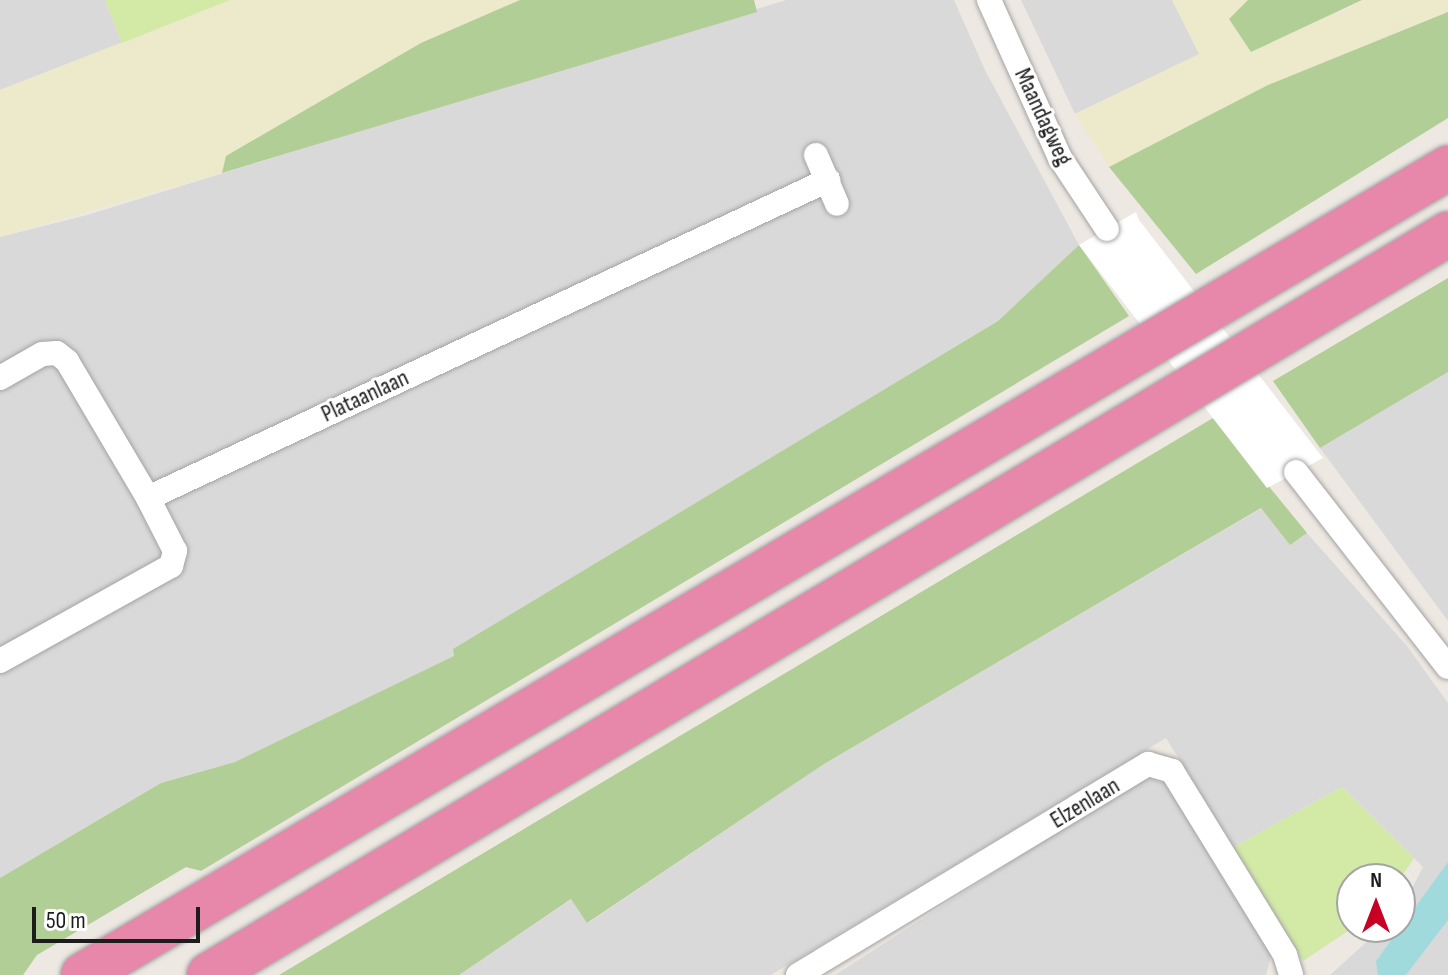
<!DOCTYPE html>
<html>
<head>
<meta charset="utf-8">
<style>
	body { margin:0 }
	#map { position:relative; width:1448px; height:975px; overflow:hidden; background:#eee8e2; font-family:"Sofia Sans Condensed",sans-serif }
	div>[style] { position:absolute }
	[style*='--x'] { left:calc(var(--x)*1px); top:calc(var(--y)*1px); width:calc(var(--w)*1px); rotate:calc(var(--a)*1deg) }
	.residential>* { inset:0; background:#dad9d9 }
	.farmland>* { inset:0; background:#edeacc }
	.grass>* { inset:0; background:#d3eaa6 }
	.forest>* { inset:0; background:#b0ce95 }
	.water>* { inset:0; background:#a1dadd }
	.pier>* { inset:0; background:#fff }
	.roads { filter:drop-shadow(0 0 2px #a3a3a3) drop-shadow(0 0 2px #a3a3a3) }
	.street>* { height:24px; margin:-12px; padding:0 12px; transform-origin:12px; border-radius:12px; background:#fff }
	.highway>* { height:44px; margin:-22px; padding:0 22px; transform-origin:22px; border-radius:22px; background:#e787aa }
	span { translate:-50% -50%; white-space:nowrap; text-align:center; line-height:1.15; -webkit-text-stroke:6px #fff; paint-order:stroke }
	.street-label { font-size:24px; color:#1c1c1c }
	.north { position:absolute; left:1336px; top:863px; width:80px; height:80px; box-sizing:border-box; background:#fff; border:2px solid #a4a4a4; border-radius:50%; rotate:0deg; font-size:22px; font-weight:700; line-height:32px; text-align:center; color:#1c1c1c }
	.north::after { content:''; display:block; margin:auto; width:28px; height:36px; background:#c80023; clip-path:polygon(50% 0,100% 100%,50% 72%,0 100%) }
	.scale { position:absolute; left:32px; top:907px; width:168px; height:36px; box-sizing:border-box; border:4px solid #1c1c1c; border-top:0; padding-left:10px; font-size:24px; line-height:28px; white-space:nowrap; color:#1c1c1c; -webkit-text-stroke:6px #fff; paint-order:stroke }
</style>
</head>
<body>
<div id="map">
	<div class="residential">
		<i style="clip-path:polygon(0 0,105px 0,122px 43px,0 90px)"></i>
		<i style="clip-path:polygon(786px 0,954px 0,985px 70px,1079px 245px,998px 321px,454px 649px,455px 656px,235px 762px,161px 783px,0 878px,0 237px,87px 215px)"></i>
		<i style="clip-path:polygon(1021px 0,1172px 0,1200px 54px,1075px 114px)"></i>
		<i style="clip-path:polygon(1448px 372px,1448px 621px,1320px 448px)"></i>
		<i style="clip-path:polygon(1262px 508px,1290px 545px,1307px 533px,1407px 646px,1448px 703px,1448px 975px,1330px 975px,1383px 927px,1400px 927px,1400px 912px,1423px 867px,1342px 787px,1234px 847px,1166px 738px,771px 975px,459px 975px,572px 899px,588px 923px,824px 764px)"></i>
		<i style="clip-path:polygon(1144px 776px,1168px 784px,1273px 949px,1266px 975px,835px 975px)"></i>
	</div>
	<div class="farmland">
		<i style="clip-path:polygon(230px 0,520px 0,421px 43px,227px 156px,222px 173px,0 237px,0 90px)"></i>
		<i style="clip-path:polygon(1172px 0,1248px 0,1229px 19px,1340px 13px,1362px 0,1448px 0,1448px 12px,1268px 85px,1109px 167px,1075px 114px,1199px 54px)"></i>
	</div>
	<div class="grass">
		<i style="clip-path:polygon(105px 0,230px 0,122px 43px)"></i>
		<i style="clip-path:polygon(1342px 787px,1414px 858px,1400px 879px,1352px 879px,1354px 927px,1303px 961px,1234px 847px)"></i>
	</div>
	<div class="forest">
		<i style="clip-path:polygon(520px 0,754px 0,757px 12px,222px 173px,226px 156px,421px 43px)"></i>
		<i style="clip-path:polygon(1248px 0,1362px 0,1251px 52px,1229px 19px)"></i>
		<i style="clip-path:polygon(1448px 12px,1448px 118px,1196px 274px,1109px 167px,1268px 85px)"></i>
		<i style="clip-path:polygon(1079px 245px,1129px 316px,201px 871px,186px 867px,37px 955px,23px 975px,0 975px,0 878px,161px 783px,235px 762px,454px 656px,453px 649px,998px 321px)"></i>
		<i style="clip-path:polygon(1448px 278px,1448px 372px,1320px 448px,1273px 381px)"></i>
		<i style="clip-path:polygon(1213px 418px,1307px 533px,1290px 545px,1261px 508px,824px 764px,587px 923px,571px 899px,459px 975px,279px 975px)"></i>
	</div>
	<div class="water">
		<i style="clip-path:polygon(1448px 862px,1448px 920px,1406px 975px,1378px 975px,1376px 961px)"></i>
	</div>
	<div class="pier">
		<i style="clip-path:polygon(1136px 212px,1139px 220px,1323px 458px,1267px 488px,1079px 245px)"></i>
	</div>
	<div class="roads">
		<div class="street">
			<i style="--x:989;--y:0;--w:173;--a:65.8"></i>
			<i style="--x:1060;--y:158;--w:85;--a:56.5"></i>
			<i style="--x:816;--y:155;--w:53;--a:66.8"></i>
			<i style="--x:0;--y:378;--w:48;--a:-29.7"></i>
			<i style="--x:42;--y:354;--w:15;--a:-4"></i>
			<i style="--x:57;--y:353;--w:13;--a:39"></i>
			<i style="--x:67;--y:361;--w:159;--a:59.4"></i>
			<i style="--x:1296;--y:472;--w:247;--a:52.1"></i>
			<i style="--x:0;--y:661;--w:196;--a:-29.1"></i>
			<i style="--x:171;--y:566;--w:16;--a:-75"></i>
			<i style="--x:175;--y:551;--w:59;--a:-117"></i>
			<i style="--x:148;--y:498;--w:751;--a:-25.06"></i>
			<i style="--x:798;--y:975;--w:409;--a:-31.1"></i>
			<i style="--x:1148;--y:764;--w:25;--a:16"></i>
			<i style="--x:1172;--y:771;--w:216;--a:58.4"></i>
			<i style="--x:1285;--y:955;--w:21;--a:73"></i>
		</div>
		<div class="highway">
			<i style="--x:83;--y:975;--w:1586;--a:-30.59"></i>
			<i style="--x:209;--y:975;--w:1444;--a:-30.88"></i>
		</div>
	</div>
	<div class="street-label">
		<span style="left:1043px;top:117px;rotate:65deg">Maandagweg</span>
		<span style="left:365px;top:396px;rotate:-25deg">Plataanlaan</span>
		<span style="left:1085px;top:803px;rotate:-31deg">Elzenlaan</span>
	</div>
	<div class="north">N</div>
	<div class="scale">50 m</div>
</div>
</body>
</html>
